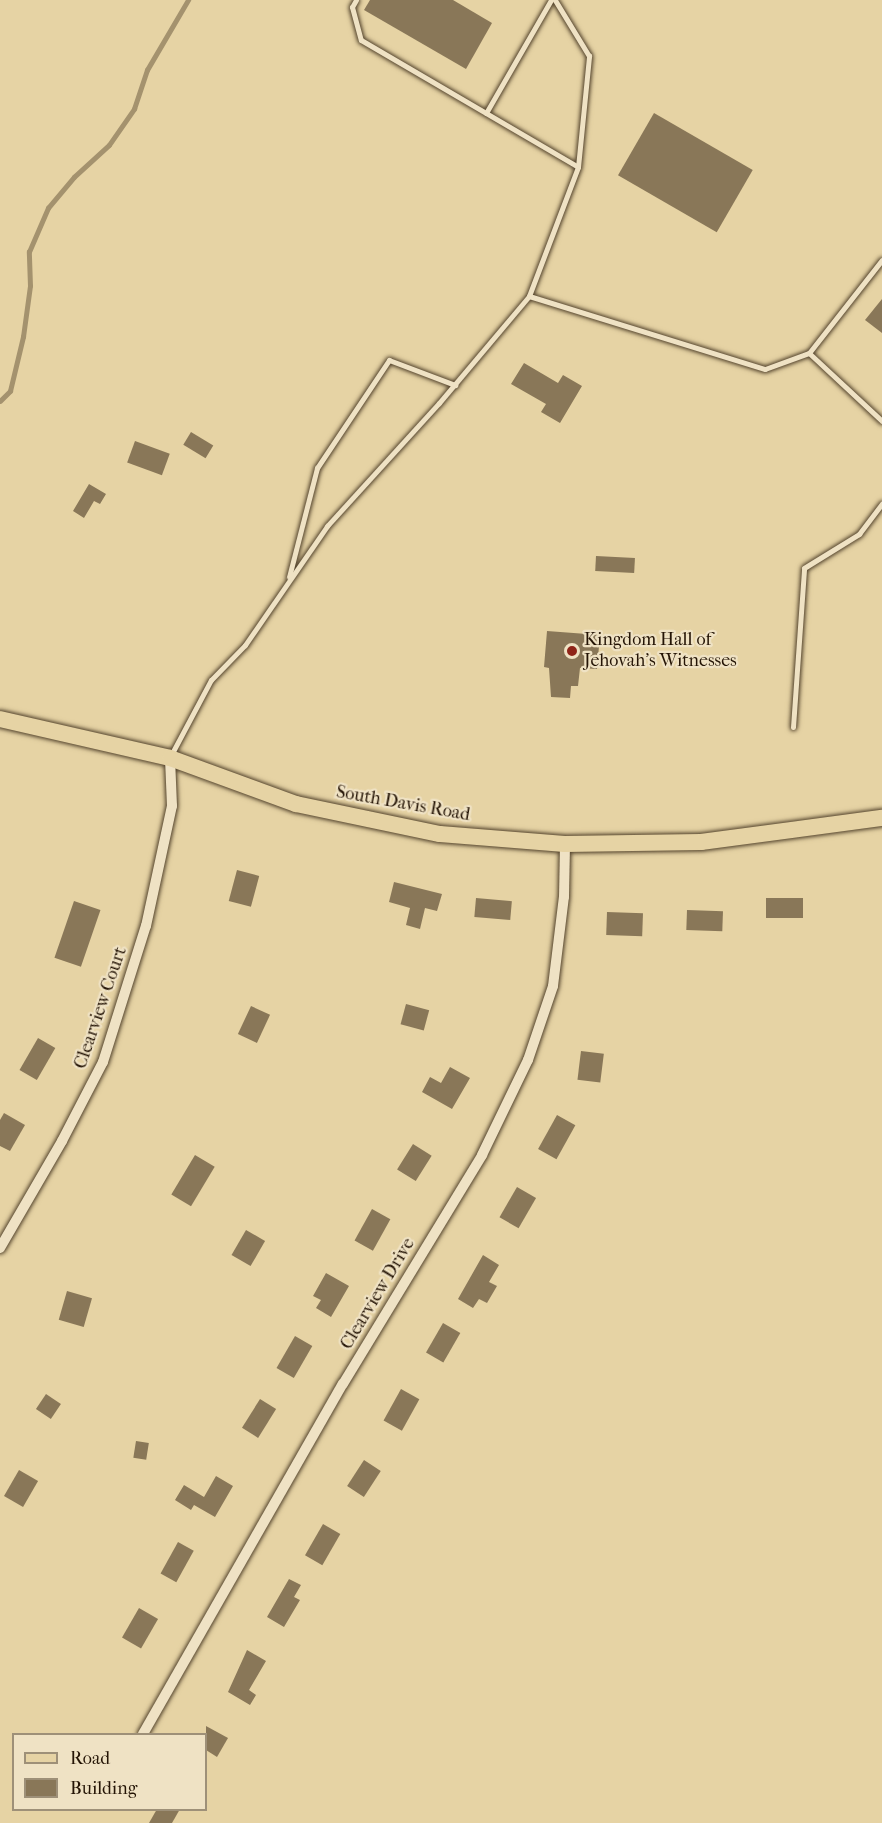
<!DOCTYPE html>
<html>
<head>
<meta charset="utf-8">
<style>
	body { margin:0 }
	#map { position:relative; width:882px; height:1823px; overflow:hidden; background:#e6d3a4; font-family:"IM FELL French Canon",serif }
	div>[style] { position:absolute }
	[style*='--x'] { left:calc(var(--x)*1px); top:calc(var(--y)*1px); width:calc(var(--w)*1px); rotate:calc(var(--a)*1deg) }
	.stream>* { height:4.5px; margin:-2.25px; padding:0 2.25px; transform-origin:2.25px; border-radius:2.25px; background:#a4926e }
	.building>* { inset:0; background:#897758; transform-origin:0 0 }
	.roads { filter:drop-shadow(0 0 2px #54442d) drop-shadow(0 0 2px #54442d) }
	.service>* { height:5px; margin:-2.5px; padding:0 2.5px; transform-origin:2.5px; border-radius:2.5px; background:#efe2c4 }
	.minor>* { height:10px; margin:-5px; padding:0 5px; transform-origin:5px; border-radius:5px; background:#efe2c4 }
	.primary>* { height:16px; margin:-8px; padding:0 8px; transform-origin:8px; border-radius:8px; background:#e6d3a4 }
	.dots>* { width:16px; height:16px; translate:-50% -50%; box-sizing:border-box; border:3px solid #efe2c4; border-radius:50% }
	span { translate:-50% -50%; white-space:nowrap; text-align:center; line-height:1.15; -webkit-text-stroke:4.5px #efe2c4; paint-order:stroke }
	.poi-label { font-size:18px; color:#241405 }
	.left { translate:0 -50%; text-align:left }
	.street-label { font-size:18px; color:#241405 }
	.legend { position:absolute; left:12px; top:1733px; width:195px; height:78px; box-sizing:border-box; background:#efe2c4; border:2px solid #9e9078; margin:0; padding:8px 10px; list-style:none; font-size:18px; color:#241405 }
	.legend li { display:flex; align-items:center; gap:12px; height:30px }
	.legend b { width:30px; border:2px solid #9e9078 }
</style>
</head>
<body>
<div id="map">
	<div class="stream">
		<i style="--x:0;--y:401;--w:14;--a:-45"></i>
		<i style="--x:10;--y:391;--w:56;--a:-76.5"></i>
		<i style="--x:23;--y:337;--w:51;--a:-82.2"></i>
		<i style="--x:30;--y:286;--w:34;--a:-92"></i>
		<i style="--x:29;--y:252;--w:48;--a:-66.6"></i>
		<i style="--x:48;--y:208;--w:40;--a:-50"></i>
		<i style="--x:74;--y:177;--w:47;--a:-42.4"></i>
		<i style="--x:109;--y:145;--w:44;--a:-55.2"></i>
		<i style="--x:134;--y:109;--w:41;--a:-71.6"></i>
		<i style="--x:147;--y:70;--w:81;--a:-59.6"></i>
	</div>
	<div class="building">
		<i style="clip-path:polygon(370px 0,453px 0,492px 23px,466px 69px,364px 10px)"></i>
		<i style="left:654px;top:113px;width:114px;height:72px;rotate:30deg"></i>
		<i style="clip-path:polygon(882px 299px,882px 333px,865px 320px)"></i>
		<i style="clip-path:polygon(524px 363px,558px 383px,563px 375px,582px 386px,560px 423px,541px 412px,546px 404px,511px 384px)"></i>
		<i style="left:191px;top:432px;width:26px;height:15px;rotate:31deg"></i>
		<i style="left:135px;top:441px;width:37px;height:23px;rotate:20deg"></i>
		<i style="clip-path:polygon(89px 484px,106px 494px,100px 504px,94px 501px,84px 518px,73px 511px)"></i>
		<i style="left:596px;top:556px;width:39px;height:15px;rotate:3deg"></i>
		<i style="clip-path:polygon(547px 631px,600px 635px,597px 669px,580px 668px,578px 686px,571px 686px,570px 698px,551px 697px,549px 668px,544px 667px)"></i>
		<i style="left:237px;top:870px;width:23px;height:32px;rotate:15deg"></i>
		<i style="clip-path:polygon(394px 882px,442px 894px,437px 911px,425px 908px,420px 929px,406px 925px,410px 908px,389px 902px)"></i>
		<i style="left:476px;top:898px;width:36px;height:19px;rotate:5deg"></i>
		<i style="left:766px;top:898px;width:37px;height:20px"></i>
		<i style="left:74px;top:901px;width:28px;height:60px;rotate:19deg"></i>
		<i style="left:687px;top:910px;width:36px;height:20px;rotate:2deg"></i>
		<i style="left:607px;top:912px;width:36px;height:23px;rotate:2deg"></i>
		<i style="left:406px;top:1004px;width:24px;height:21px;rotate:15deg"></i>
		<i style="left:251px;top:1006px;width:21px;height:31px;rotate:25deg"></i>
		<i style="left:38px;top:1038px;width:20px;height:37px;rotate:30deg"></i>
		<i style="left:581px;top:1051px;width:23px;height:29px;rotate:7deg"></i>
		<i style="clip-path:polygon(450px 1067px,470px 1078px,452px 1109px,422px 1092px,430px 1077px,441px 1083px)"></i>
		<i style="clip-path:polygon(4px 1113px,25px 1125px,10px 1151px,0 1146px,0 1120px)"></i>
		<i style="left:557px;top:1115px;width:21px;height:39px;rotate:29deg"></i>
		<i style="left:413px;top:1144px;width:22px;height:30px;rotate:32deg"></i>
		<i style="left:195px;top:1155px;width:23px;height:46px;rotate:31deg"></i>
		<i style="left:517px;top:1187px;width:22px;height:35px;rotate:30deg"></i>
		<i style="left:372px;top:1209px;width:21px;height:36px;rotate:29deg"></i>
		<i style="left:246px;top:1230px;width:22px;height:29px;rotate:30deg"></i>
		<i style="clip-path:polygon(483px 1255px,499px 1265px,489px 1282px,497px 1286px,487px 1303px,479px 1299px,473px 1308px,458px 1299px)"></i>
		<i style="clip-path:polygon(326px 1273px,349px 1286px,331px 1317px,316px 1308px,321px 1300px,313px 1296px)"></i>
		<i style="left:67px;top:1291px;width:26px;height:30px;rotate:16deg"></i>
		<i style="left:443px;top:1323px;width:20px;height:34px;rotate:30deg"></i>
		<i style="left:295px;top:1336px;width:20px;height:37px;rotate:30deg"></i>
		<i style="left:401px;top:1389px;width:21px;height:36px;rotate:29deg"></i>
		<i style="left:46px;top:1394px;width:18px;height:18px;rotate:34deg"></i>
		<i style="left:260px;top:1399px;width:19px;height:34px;rotate:32deg"></i>
		<i style="left:136px;top:1441px;width:13px;height:17px;rotate:9deg"></i>
		<i style="left:364px;top:1460px;width:20px;height:31px;rotate:33deg"></i>
		<i style="left:19px;top:1470px;width:22px;height:30px;rotate:30deg"></i>
		<i style="clip-path:polygon(216px 1476px,233px 1486px,215px 1517px,194px 1505px,191px 1510px,175px 1500px,184px 1485px,204px 1497px)"></i>
		<i style="left:323px;top:1524px;width:20px;height:36px;rotate:30deg"></i>
		<i style="left:178px;top:1542px;width:18px;height:36px;rotate:29deg"></i>
		<i style="clip-path:polygon(289px 1579px,301px 1585px,294px 1597px,300px 1600px,284px 1627px,267px 1617px)"></i>
		<i style="left:139px;top:1608px;width:22px;height:34px;rotate:30deg"></i>
		<i style="clip-path:polygon(247px 1650px,266px 1661px,249px 1690px,256px 1695px,250px 1705px,228px 1692px)"></i>
		<i style="clip-path:polygon(206px 1726px,228px 1738px,217px 1757px,206px 1750px)"></i>
		<i style="clip-path:polygon(157px 1809px,180px 1809px,172px 1823px,149px 1823px)"></i>
	</div>
	<div class="roads">
		<div class="service">
			<i style="--x:356;--y:0;--w:8;--a:120"></i>
			<i style="--x:352;--y:7;--w:34;--a:75"></i>
			<i style="--x:361;--y:40;--w:251;--a:30.3"></i>
			<i style="--x:486;--y:113;--w:130;--a:-60.1"></i>
			<i style="--x:529;--y:296;--w:247;--a:17.2"></i>
			<i style="--x:765;--y:369;--w:47;--a:-20"></i>
			<i style="--x:809;--y:353;--w:118;--a:-51.9"></i>
			<i style="--x:809;--y:353;--w:100;--a:43"></i>
			<i style="--x:289;--y:577;--w:113;--a:-75.6"></i>
			<i style="--x:317;--y:468;--w:130;--a:-56.3"></i>
			<i style="--x:389;--y:360;--w:71;--a:20.7"></i>
			<i style="--x:793;--y:727;--w:159;--a:-86"></i>
			<i style="--x:804;--y:568;--w:65;--a:-31.7"></i>
			<i style="--x:859;--y:534;--w:38;--a:-53"></i>
			<i style="--x:170;--y:757;--w:87;--a:-62"></i>
			<i style="--x:211;--y:680;--w:49;--a:-45.8"></i>
			<i style="--x:245;--y:645;--w:145;--a:-55.4"></i>
			<i style="--x:327;--y:526;--w:166;--a:-47.7"></i>
			<i style="--x:439;--y:403;--w:140;--a:-49.9"></i>
			<i style="--x:529;--y:296;--w:138;--a:-69.2"></i>
			<i style="--x:578;--y:167;--w:112;--a:-84.3"></i>
			<i style="--x:589;--y:56;--w:66;--a:-121.3"></i>
		</div>
		<div class="minor">
			<i style="--x:0;--y:1248;--w:124;--a:-59.9"></i>
			<i style="--x:62;--y:1141;--w:89;--a:-62.6"></i>
			<i style="--x:103;--y:1062;--w:143;--a:-72.5"></i>
			<i style="--x:146;--y:926;--w:123;--a:-77.8"></i>
			<i style="--x:172;--y:806;--w:48;--a:-92.4"></i>
			<i style="--x:143;--y:1734;--w:403;--a:-60.3"></i>
			<i style="--x:343;--y:1384;--w:268;--a:-58.7"></i>
			<i style="--x:482;--y:1155;--w:106;--a:-64.2"></i>
			<i style="--x:528;--y:1060;--w:78;--a:-71.3"></i>
			<i style="--x:553;--y:986;--w:90;--a:-83"></i>
			<i style="--x:564;--y:897;--w:53;--a:-88.9"></i>
		</div>
		<div class="primary">
			<i style="--x:0;--y:719;--w:174;--a:12.9"></i>
			<i style="--x:170;--y:758;--w:134;--a:20.1"></i>
			<i style="--x:296;--y:804;--w:147;--a:11.8"></i>
			<i style="--x:440;--y:834;--w:125;--a:4.6"></i>
			<i style="--x:565;--y:844;--w:136;--a:-0.8"></i>
			<i style="--x:701;--y:842;--w:183;--a:-7.6"></i>
		</div>
	</div>
	<div class="dots">
		<i style="left:572px;top:651px;background:#8f2418"></i>
	</div>
	<div class="poi-label">
		<span class="left" style="left:584px;top:651px">Kingdom Hall of<br>Jehovah’s Witnesses</span>
	</div>
	<div class="street-label">
		<span style="left:403px;top:804px;rotate:10deg">South Davis Road</span>
		<span style="left:101px;top:1008px;rotate:-71deg">Clearview Court</span>
		<span style="left:378px;top:1294px;rotate:-59deg">Clearview Drive</span>
	</div>
	<ul class="legend">
	<li><b style="height:8px;background:#e6d3a4"></b>Road</li>
	<li><b style="height:16px;background:#897758"></b>Building</li>
	</ul>
</div>
</body>
</html>
